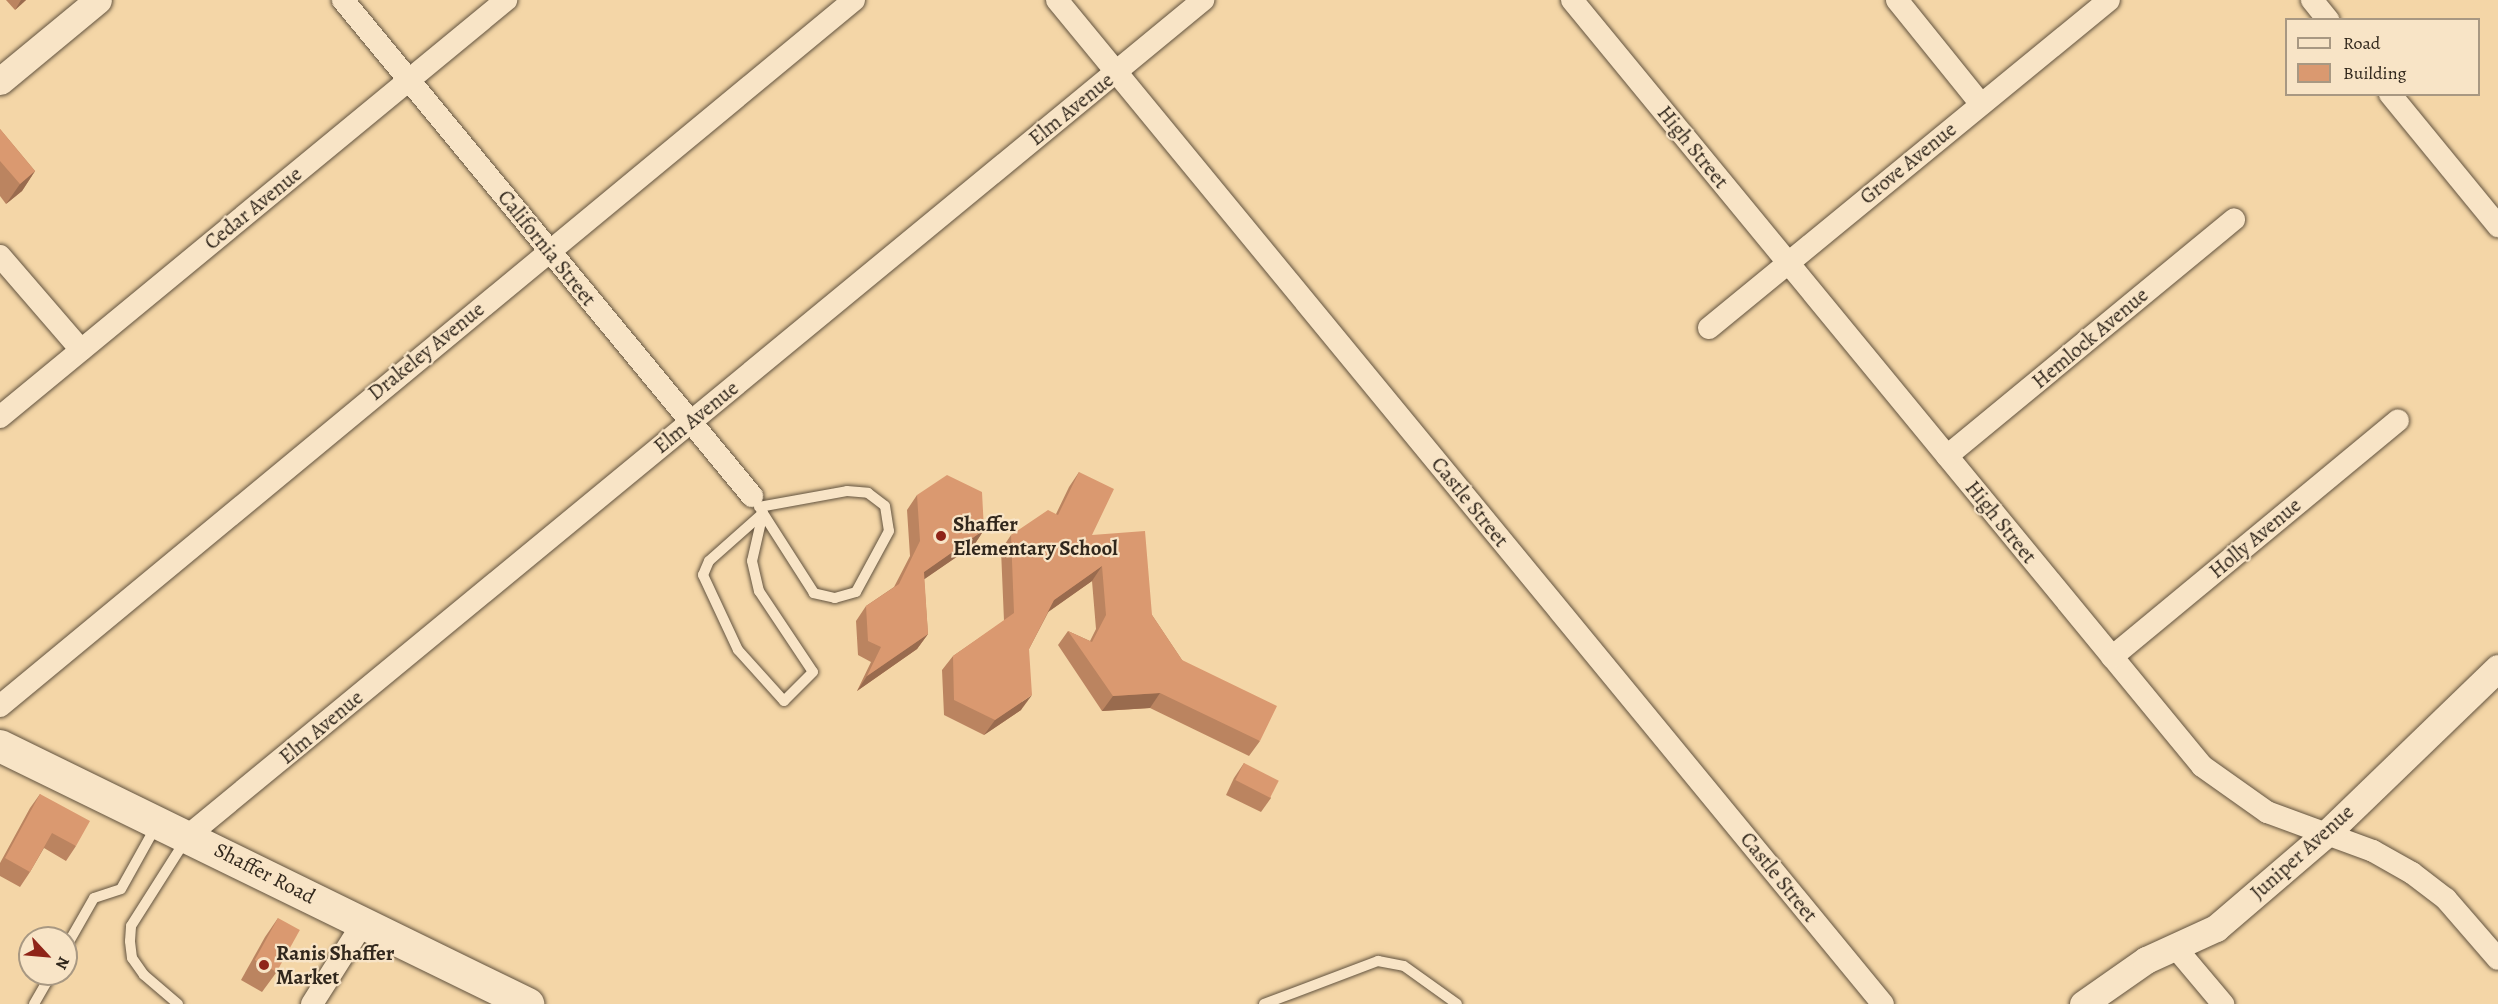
<!DOCTYPE html>
<html>
<head>
<meta charset="utf-8">
<style>
	body { margin:0 }
	#map { position:relative; width:2498px; height:1004px; overflow:hidden; background:#f4d6a7; font-family:Alegreya,serif }
	div>[style] { position:absolute }
	[style*='--x'] { left:calc(var(--x)*1px); top:calc(var(--y)*1px); width:calc(var(--w)*1px); rotate:calc(var(--a)*1deg) }
	.roads { filter:drop-shadow(0 0 2px #62533f) drop-shadow(0 0 2px #62533f) }
	.service>* { height:10px; margin:-5px; padding:0 5px; transform-origin:5px; border-radius:5px; background:#f8e4c6 }
	.minor>* { height:22px; margin:-11px; padding:0 11px; transform-origin:11px; border-radius:11px; background:#f8e4c6 }
	.tertiary>* { height:27px; margin:-13.5px; padding:0 13.5px; transform-origin:13.5px; border-radius:13.5px; background:#f8e4c6 }
	.secondary>* { height:32px; margin:-16px; padding:0 16px; transform-origin:16px; border-radius:16px; background:#f8e4c6 }
	.wall>* { inset:0; background:#bb8460 }
	.shaded-wall>* { inset:0; background:#996b4e }
	.building>* { inset:0; background:#da9970; transform-origin:0 0 }
	.dots>* { width:16px; height:16px; translate:-50% -50%; box-sizing:border-box; border:3px solid #f8e4c6; border-radius:50% }
	span { translate:-50% -50%; white-space:nowrap; text-align:center; line-height:1.15; -webkit-text-stroke:4.5px #f8e4c6; paint-order:stroke }
	.street-label { font-size:21px; color:#31271c }
	.poi-label { font-size:21px; color:#31271c; font-weight:700 }
	.left { translate:0 -50%; text-align:left }
	.legend { position:absolute; left:2285px; top:18px; width:195px; height:78px; box-sizing:border-box; background:#f8e4c6; border:2px solid #a89882; margin:0; padding:8px 10px; list-style:none; font-size:18px; color:#31271c }
	.legend li { display:flex; align-items:center; gap:12px; height:30px }
	.legend b { width:30px; border:2px solid #a89882 }
	.north { position:absolute; left:18px; top:926px; width:60px; height:60px; box-sizing:border-box; background:#f8e4c6; border:2px solid #a89882; border-radius:50%; rotate:116deg; font-size:16px; font-weight:700; line-height:24px; text-align:center; color:#31271c }
	.north::after { content:''; display:block; margin:auto; width:21px; height:27px; background:#8f2418; clip-path:polygon(50% 0,100% 100%,50% 72%,0 100%) }
</style>
</head>
<body>
<div id="map">
	<div class="roads">
		<div class="service">
			<i style="--x:759;--y:507;--w:89;--a:-10.3"></i>
			<i style="--x:847;--y:491;--w:21;--a:5"></i>
			<i style="--x:868;--y:493;--w:21;--a:37"></i>
			<i style="--x:885;--y:506;--w:25;--a:81"></i>
			<i style="--x:889;--y:531;--w:69;--a:118.4"></i>
			<i style="--x:856;--y:592;--w:22;--a:164"></i>
			<i style="--x:835;--y:598;--w:22;--a:-167"></i>
			<i style="--x:814;--y:593;--w:98;--a:-122.6"></i>
			<i style="--x:763;--y:513;--w:49;--a:102.9"></i>
			<i style="--x:752;--y:561;--w:31;--a:77"></i>
			<i style="--x:759;--y:591;--w:97;--a:56.3"></i>
			<i style="--x:813;--y:672;--w:41;--a:135"></i>
			<i style="--x:784;--y:701;--w:69;--a:-132"></i>
			<i style="--x:738;--y:650;--w:83;--a:-115"></i>
			<i style="--x:703;--y:575;--w:15;--a:-67"></i>
			<i style="--x:709;--y:561;--w:72;--a:-41.6"></i>
			<i style="--x:66;--y:947;--w:56;--a:-60.3"></i>
			<i style="--x:94;--y:898;--w:28;--a:-18"></i>
			<i style="--x:121;--y:889;--w:72;--a:-60.9"></i>
			<i style="--x:34;--y:1004;--w:34;--a:-60"></i>
			<i style="--x:178;--y:1004;--w:45;--a:-139.5"></i>
			<i style="--x:144;--y:975;--w:21;--a:-125"></i>
			<i style="--x:132;--y:958;--w:17;--a:-97"></i>
			<i style="--x:130;--y:941;--w:15;--a:-86"></i>
			<i style="--x:131;--y:926;--w:101;--a:-57.6"></i>
			<i style="--x:1264;--y:1004;--w:122;--a:-20.7"></i>
			<i style="--x:1378;--y:961;--w:26;--a:11"></i>
			<i style="--x:1404;--y:966;--w:65;--a:35.6"></i>
		</div>
		<div class="minor">
			<i style="--x:343;--y:0;--w:643;--a:50.49"></i>
			<i style="--x:1057;--y:0;--w:1300;--a:50.56"></i>
			<i style="--x:1572;--y:0;--w:992;--a:50.56"></i>
			<i style="--x:2202;--y:766;--w:80;--a:35.3"></i>
			<i style="--x:2267;--y:812;--w:113;--a:20.2"></i>
			<i style="--x:2373;--y:851;--w:45;--a:29.4"></i>
			<i style="--x:2412;--y:873;--w:43;--a:37.4"></i>
			<i style="--x:2446;--y:899;--w:79;--a:49.1"></i>
			<i style="--x:1897;--y:0;--w:134;--a:51.1"></i>
			<i style="--x:2312;--y:0;--w:26;--a:51"></i>
			<i style="--x:2390;--y:94;--w:171;--a:50.7"></i>
			<i style="--x:0;--y:256;--w:124;--a:49.2"></i>
			<i style="--x:1709;--y:328;--w:517;--a:-39.35"></i>
			<i style="--x:0;--y:417;--w:656;--a:-39.49"></i>
			<i style="--x:1947;--y:456;--w:372;--a:-39.5"></i>
			<i style="--x:2112;--y:657;--w:371;--a:-39.6"></i>
			<i style="--x:0;--y:706;--w:1108;--a:-39.58"></i>
			<i style="--x:189;--y:835;--w:1314;--a:-39.47"></i>
			<i style="--x:2175;--y:947;--w:75;--a:49.9"></i>
			<i style="--x:312;--y:1004;--w:96;--a:-57.8"></i>
		</div>
		<div class="tertiary">
			<i style="--x:0;--y:81;--w:127;--a:-39.6"></i>
			<i style="--x:2083;--y:1004;--w:77;--a:-34.9"></i>
			<i style="--x:2146;--y:960;--w:77;--a:-24.6"></i>
			<i style="--x:2216;--y:928;--w:148;--a:-40.6"></i>
			<i style="--x:2328;--y:832;--w:236;--a:-44"></i>
		</div>
		<div class="secondary">
			<i style="--x:0;--y:746;--w:588;--a:26.04"></i>
		</div>
	</div>
	<div class="wall">
		<i style="clip-path:polygon(6px 0,26px 0,15px 10px)"></i>
		<i style="clip-path:polygon(0 129px,35px 171px,22px 191px,6px 204px,0 196px)"></i>
		<i style="clip-path:polygon(1079px 472px,1092px 535px,1152px 615px,1182px 660px,1260px 741px,1249px 756px,1150px 708px,1102px 711px,1058px 645px,1068px 631px,1090px 641px,1096px 629px,1092px 581px,1049px 611px,1029px 649px,1021px 710px,984px 735px,944px 715px,942px 670px,953px 656px,1004px 621px,1001px 550px,1011px 535px,1056px 514px,1069px 487px)"></i>
		<i style="clip-path:polygon(917px 495px,984px 530px,974px 545px,924px 579px,928px 634px,917px 649px,857px 691px,871px 662px,858px 655px,856px 621px,866px 606px,894px 587px,910px 556px,907px 510px)"></i>
		<i style="clip-path:polygon(1244px 763px,1271px 798px,1261px 812px,1226px 795px,1234px 778px)"></i>
		<i style="clip-path:polygon(40px 794px,76px 846px,66px 861px,44px 848px,30px 872px,20px 887px,0 876px,0 863px,30px 808px)"></i>
		<i style="clip-path:polygon(278px 918px,276px 973px,262px 992px,241px 980px,265px 937px)"></i>
	</div>
	<div class="shaded-wall">
		<i style="clip-path:polygon(21px 0,26px 0,15px 10px)"></i>
		<i style="clip-path:polygon(35px 171px,22px 191px,6px 204px,20px 184px)"></i>
		<i style="clip-path:polygon(984px 530px,974px 545px,913px 587px,924px 572px)"></i>
		<i style="clip-path:polygon(1102px 566px,1092px 581px,1044px 615px,1054px 600px)"></i>
		<i style="clip-path:polygon(928px 634px,917px 649px,857px 691px,867px 676px)"></i>
		<i style="clip-path:polygon(1160px 693px,1150px 708px,1102px 711px,1113px 696px)"></i>
		<i style="clip-path:polygon(1032px 695px,1021px 710px,984px 735px,995px 720px)"></i>
	</div>
	<div class="building">
		<i style="clip-path:polygon(0 129px,35px 171px,20px 184px,0 161px)"></i>
		<i style="clip-path:polygon(1079px 472px,1114px 489px,1092px 535px,1145px 531px,1152px 615px,1182px 660px,1277px 706px,1260px 741px,1160px 693px,1113px 696px,1068px 631px,1092px 642px,1106px 615px,1102px 566px,1054px 600px,1029px 649px,1032px 695px,995px 720px,954px 700px,953px 656px,1014px 613px,1011px 535px,1048px 510px,1058px 515px)"></i>
		<i style="clip-path:polygon(947px 475px,982px 492px,984px 530px,924px 572px,928px 634px,867px 676px,881px 647px,868px 641px,866px 606px,899px 584px,920px 541px,917px 495px)"></i>
		<i style="left:1244px;top:763px;width:39px;height:19px;rotate:27deg"></i>
		<i style="clip-path:polygon(40px 794px,90px 821px,76px 846px,52px 833px,30px 872px,5px 858px)"></i>
		<i style="left:278px;top:918px;width:25px;height:48px;rotate:29deg"></i>
	</div>
	<div class="dots">
		<i style="left:941px;top:536px;background:#8f2418"></i>
		<i style="left:264px;top:965px;background:#8f2418"></i>
	</div>
	<div class="street-label">
		<span style="left:1071px;top:109px;rotate:-39deg">Elm Avenue</span>
		<span style="left:1693px;top:147px;rotate:51deg">High Street</span>
		<span style="left:1908px;top:163px;rotate:-39deg">Grove Avenue</span>
		<span style="left:253px;top:208px;rotate:-39deg">Cedar Avenue</span>
		<span style="left:547px;top:248px;rotate:51deg">California Street</span>
		<span style="left:2090px;top:338px;rotate:-40deg">Hemlock Avenue</span>
		<span style="left:426px;top:351px;rotate:-39deg">Drakeley Avenue</span>
		<span style="left:696px;top:417px;rotate:-39deg">Elm Avenue</span>
		<span style="left:1470px;top:502px;rotate:51deg">Castle Street</span>
		<span style="left:2001px;top:522px;rotate:51deg">High Street</span>
		<span style="left:2255px;top:538px;rotate:-40deg">Holly Avenue</span>
		<span style="left:321px;top:727px;rotate:-40deg">Elm Avenue</span>
		<span style="left:2302px;top:852px;rotate:-42deg">Juniper Avenue</span>
		<span style="left:265px;top:873px;rotate:27deg">Shaffer Road</span>
		<span style="left:1779px;top:877px;rotate:51deg">Castle Street</span>
	</div>
	<div class="poi-label">
		<span class="left" style="left:953px;top:536px">Shaffer<br>Elementary School</span>
		<span class="left" style="left:276px;top:965px">Ranis Shaffer<br>Market</span>
	</div>
	<ul class="legend">
	<li><b style="height:8px;background:#f8e4c6"></b>Road</li>
	<li><b style="height:16px;background:#da9970"></b>Building</li>
	</ul>
	<div class="north">N</div>
</div>
</body>
</html>
